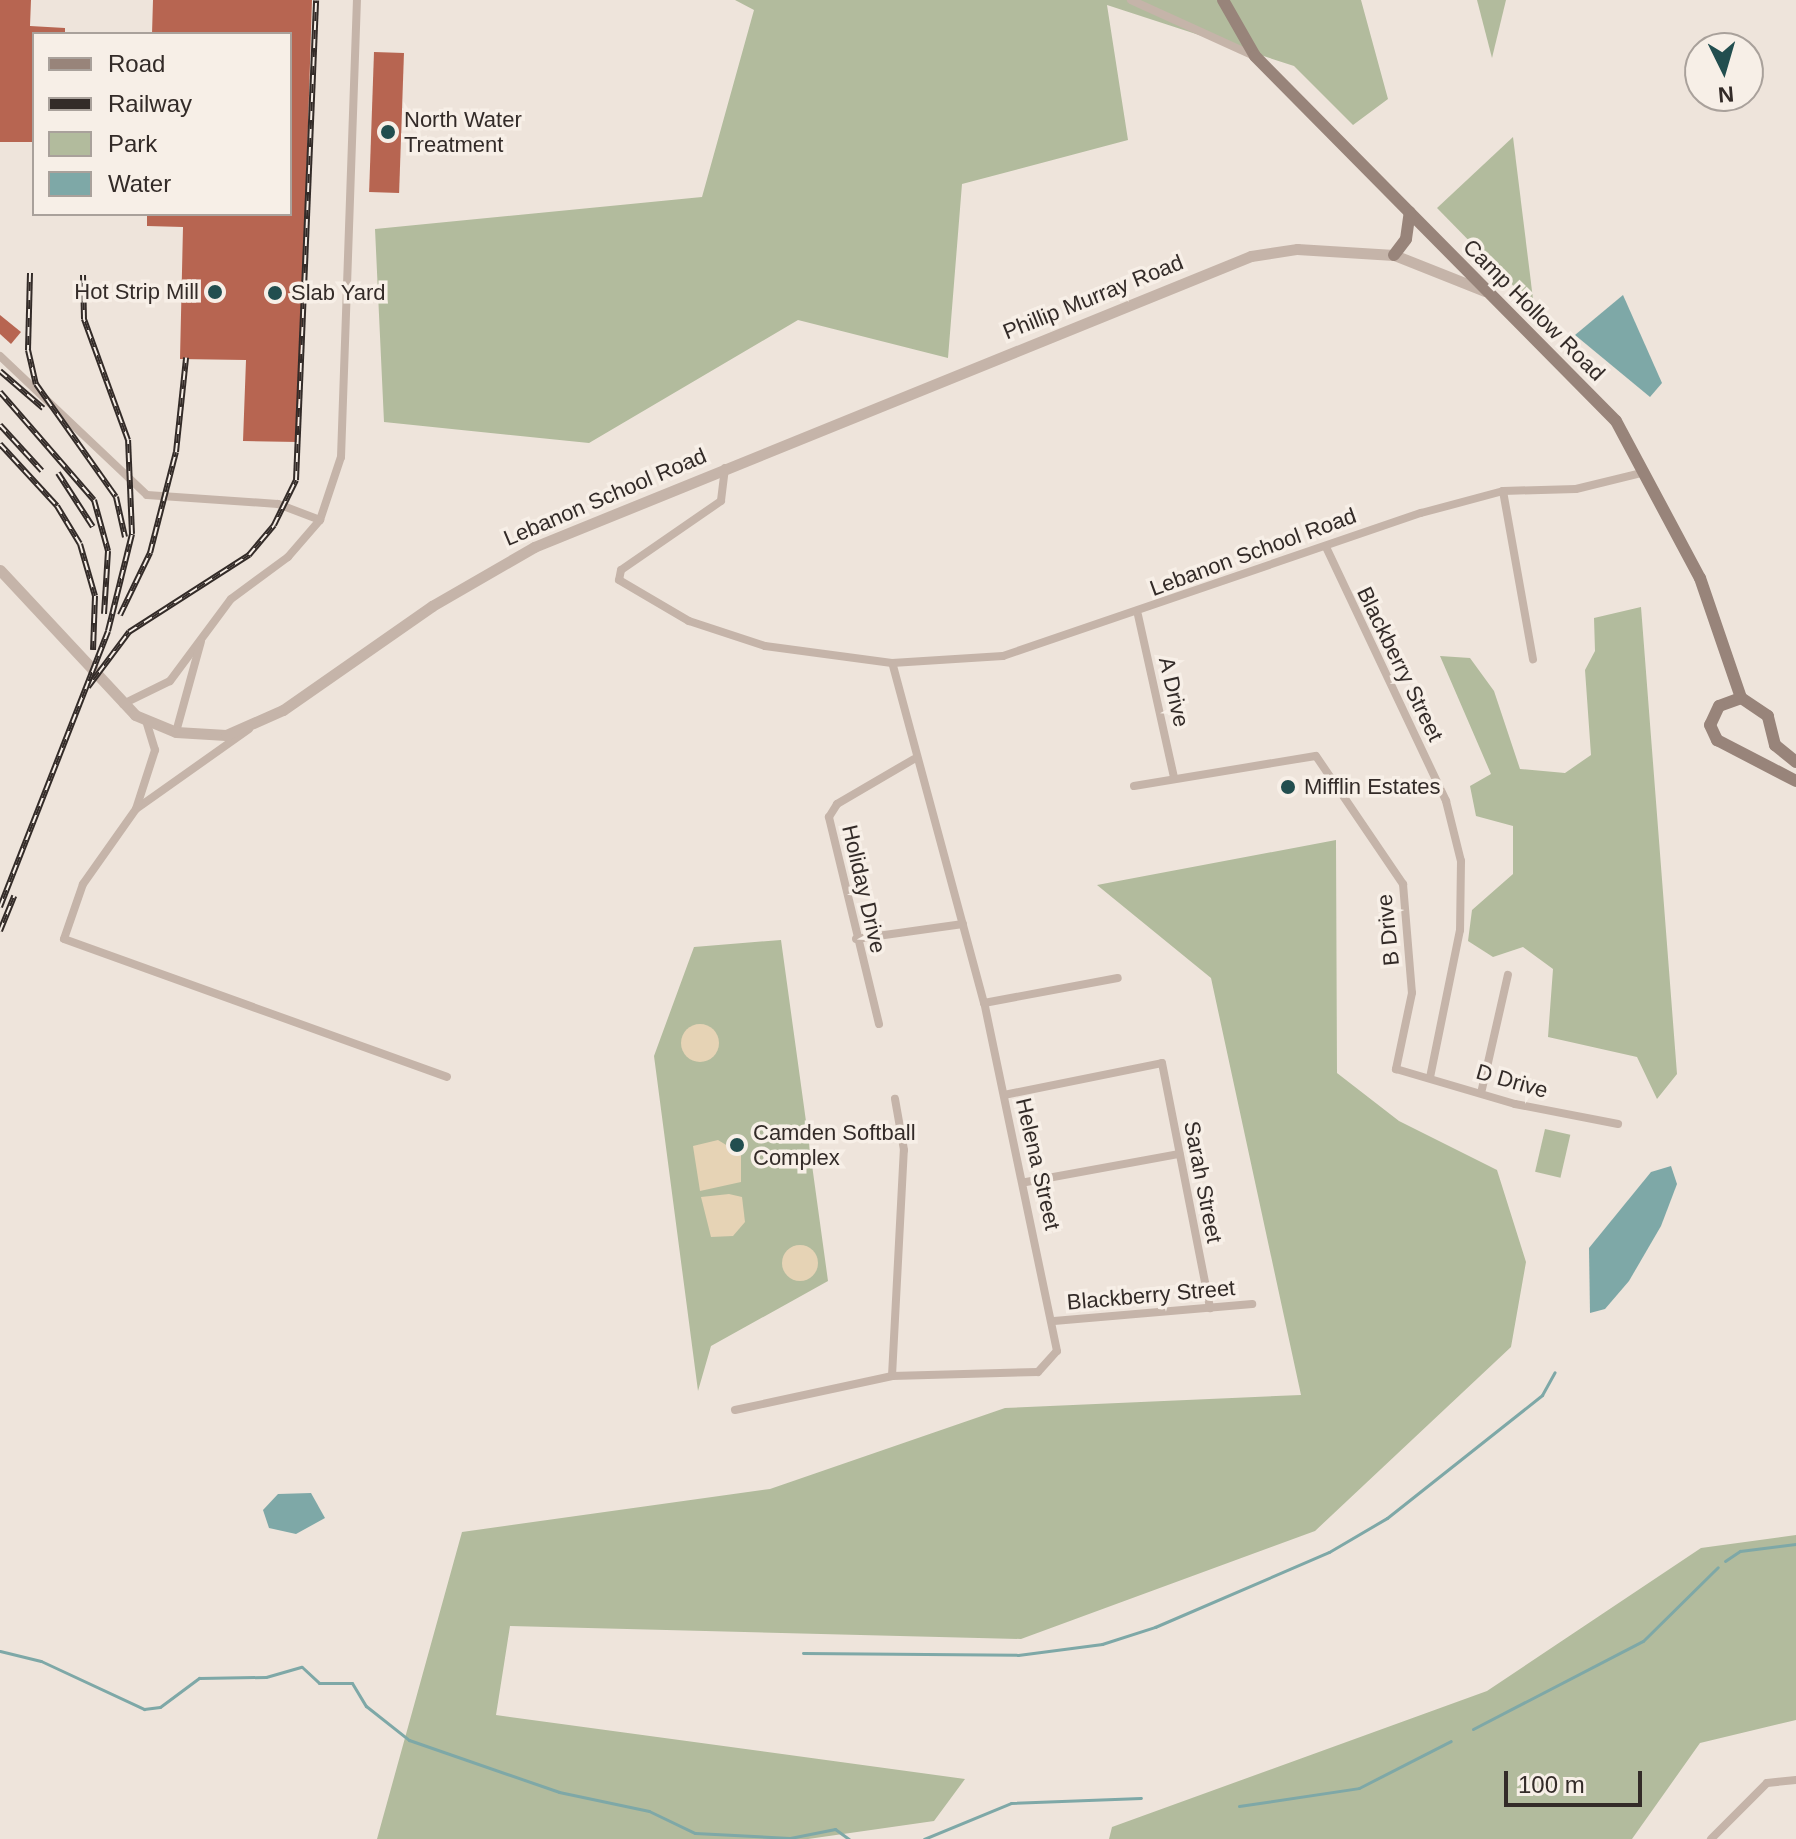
<!DOCTYPE html>
<html>
<head>
<meta charset="utf-8">
<style>
	body { margin:0 }
	#map { position:relative; width:1796px; height:1839px; overflow:hidden; background:#eee4db; font-family:Arial,sans-serif }
	div>[style] { position:absolute }
	[style*='--x'] { left:calc(var(--x)*1px); top:calc(var(--y)*1px); width:calc(var(--w)*1px); rotate:calc(var(--a)*1deg) }
	.green>* { inset:0; background:#b2bb9d; transform-origin:0 0 }
	.sand>* { inset:0; background:#e6d3b5 }
	.round { border-radius:50% }
	.water>* { inset:0; background:#7ea8a7 }
	.stream>* { height:3px; margin:-1.5px; padding:0 1.5px; transform-origin:1.5px; border-radius:1.5px; background:#7ea8a7 }
	.building>* { inset:0; background:#b76551; transform-origin:0 0 }
	.minor>* { height:8px; margin:-4px; padding:0 4px; transform-origin:4px; border-radius:4px; background:#c5b4a9 }
	.tertiary>* { height:11px; margin:-5.5px; padding:0 5.5px; transform-origin:5.5px; border-radius:5.5px; background:#c5b4a9 }
	.secondary>* { height:12px; margin:-6px; padding:0 6px; transform-origin:6px; border-radius:6px; background:#98847a }
	.rail>* { height:6px; margin-top:-3px; transform-origin:0; background:repeating-linear-gradient(90deg,#f7efe7 0 9px,#332b28 0 18px); box-sizing:border-box; border-block:2px solid #332b28 }
	.dots>* { width:22px; height:22px; translate:-50% -50%; box-sizing:border-box; border:4px solid #f7efe7; border-radius:50% }
	span { translate:-50% -50%; white-space:nowrap; text-align:center; line-height:1.15; -webkit-text-stroke:7px #f7efe7; paint-order:stroke }
	.poi-label { font-size:22px; color:#332b28 }
	.left { translate:0 -50%; text-align:left }
	.right { translate:-100% -50%; text-align:right }
	.street-label { font-size:22px; color:#332b28 }
	.legend { position:absolute; left:32px; top:32px; width:260px; height:184px; box-sizing:border-box; background:#f7efe7; border:2px solid #a9a19b; margin:0; padding:10px 14px; list-style:none; font-size:24px; color:#332b28 }
	.legend li { display:flex; align-items:center; gap:16px; height:40px }
	.legend b { width:40px; border:2px solid #a9a19b }
	.north { position:absolute; left:1684px; top:32px; width:80px; height:80px; box-sizing:border-box; background:#f7efe7; border:2px solid #a9a19b; border-radius:50%; rotate:175deg; font-size:22px; font-weight:700; line-height:32px; text-align:center; color:#332b28 }
	.north::after { content:''; display:block; margin:auto; width:28px; height:36px; background:#224e4f; clip-path:polygon(50% 0,100% 100%,50% 72%,0 100%) }
	.scale { position:absolute; left:1504px; top:1771px; width:138px; height:36px; box-sizing:border-box; border:4px solid #332b28; border-top:0; padding-left:10px; font-size:24px; line-height:28px; white-space:nowrap; color:#332b28; -webkit-text-stroke:6px #f7efe7; paint-order:stroke }
</style>
</head>
<body>
<div id="map">
	<div class="green">
		<i style="clip-path:polygon(735px 0,1361px 0,1388px 99px,1353px 125px,1294px 66px,1107px 5px,1128px 140px,962px 184px,948px 358px,798px 320px,589px 443px,384px 422px,375px 229px,702px 197px,754px 10px)"></i>
		<i style="clip-path:polygon(1477px 0,1506px 0,1492px 58px)"></i>
		<i style="clip-path:polygon(1513px 137px,1534px 307px,1437px 208px)"></i>
		<i style="clip-path:polygon(1641px 607px,1677px 1074px,1657px 1099px,1637px 1057px,1548px 1037px,1553px 969px,1523px 947px,1493px 957px,1468px 941px,1472px 910px,1513px 874px,1513px 826px,1476px 816px,1470px 786px,1491px 774px,1440px 656px,1470px 658px,1494px 691px,1520px 769px,1565px 773px,1591px 755px,1585px 670px,1595px 651px,1594px 618px)"></i>
		<i style="clip-path:polygon(1336px 840px,1337px 1073px,1399px 1121px,1497px 1170px,1526px 1262px,1511px 1347px,1315px 1531px,1021px 1639px,510px 1626px,496px 1715px,965px 1779px,934px 1821px,808px 1839px,377px 1839px,462px 1532px,770px 1489px,1005px 1408px,1301px 1395px,1211px 978px,1097px 885px)"></i>
		<i style="clip-path:polygon(781px 940px,828px 1281px,711px 1346px,698px 1391px,654px 1056px,694px 947px)"></i>
		<i style="left:1545px;top:1129px;width:26px;height:44px;rotate:13deg"></i>
		<i style="clip-path:polygon(1796px 1535px,1796px 1720px,1700px 1743px,1632px 1839px,1109px 1839px,1112px 1827px,1487px 1691px,1701px 1548px)"></i>
	</div>
	<div class="sand">
		<i class="round" style="left:681px;top:1024px;width:38px;height:38px"></i>
		<i style="clip-path:polygon(718px 1140px,741px 1154px,741px 1182px,700px 1191px,693px 1146px)"></i>
		<i style="clip-path:polygon(729px 1194px,742px 1197px,745px 1222px,733px 1236px,711px 1237px,701px 1197px)"></i>
		<i class="round" style="left:782px;top:1245px;width:36px;height:36px"></i>
	</div>
	<div class="water">
		<i style="clip-path:polygon(1623px 295px,1662px 383px,1650px 397px,1575px 335px)"></i>
		<i style="clip-path:polygon(1671px 1166px,1677px 1184px,1661px 1226px,1629px 1281px,1605px 1309px,1590px 1313px,1589px 1248px,1651px 1172px)"></i>
		<i style="clip-path:polygon(311px 1493px,325px 1518px,296px 1534px,269px 1528px,263px 1510px,278px 1494px)"></i>
	</div>
	<div class="stream">
		<i style="--x:1725;--y:1561;--w:18;--a:-34"></i>
		<i style="--x:1740;--y:1551;--w:56;--a:-7.1"></i>
		<i style="--x:0;--y:1651;--w:42;--a:13.7"></i>
		<i style="--x:41;--y:1661;--w:114;--a:25"></i>
		<i style="--x:144;--y:1709;--w:16;--a:-7"></i>
		<i style="--x:160;--y:1707;--w:49;--a:-36.6"></i>
		<i style="--x:199;--y:1678;--w:67;--a:-0.9"></i>
		<i style="--x:266;--y:1677;--w:37;--a:-16"></i>
		<i style="--x:302;--y:1667;--w:23;--a:43"></i>
		<i style="--x:319;--y:1683;--w:33;--a:0"></i>
		<i style="--x:352;--y:1683;--w:27;--a:59"></i>
		<i style="--x:366;--y:1706;--w:55;--a:38.3"></i>
		<i style="--x:409;--y:1740;--w:159;--a:19.1"></i>
		<i style="--x:559;--y:1792;--w:92;--a:11.9"></i>
		<i style="--x:649;--y:1811;--w:51;--a:25.6"></i>
		<i style="--x:695;--y:1833;--w:95;--a:3"></i>
		<i style="--x:790;--y:1838;--w:46;--a:-11.3"></i>
		<i style="--x:835;--y:1829;--w:17;--a:36"></i>
		<i style="--x:803;--y:1653;--w:215;--a:0.5"></i>
		<i style="--x:1018;--y:1655;--w:85;--a:-7.5"></i>
		<i style="--x:1102;--y:1644;--w:56;--a:-17.8"></i>
		<i style="--x:1155;--y:1627;--w:189;--a:-23.3"></i>
		<i style="--x:1329;--y:1552;--w:67;--a:-30.4"></i>
		<i style="--x:1387;--y:1518;--w:198;--a:-38.4"></i>
		<i style="--x:1542;--y:1395;--w:26;--a:-61"></i>
		<i style="--x:1473;--y:1729;--w:191;--a:-27.4"></i>
		<i style="--x:1643;--y:1641;--w:105;--a:-44.6"></i>
		<i style="--x:1239;--y:1806;--w:121;--a:-8.5"></i>
		<i style="--x:1359;--y:1788;--w:103;--a:-27.1"></i>
		<i style="--x:924;--y:1839;--w:94;--a:-22.5"></i>
		<i style="--x:1011;--y:1803;--w:130;--a:-2.2"></i>
	</div>
	<div class="building">
		<i style="clip-path:polygon(0 0,31px 0,30px 26px,65px 28px,65px 34px,34px 34px,34px 142px,0 142px)"></i>
		<i style="clip-path:polygon(153px 0,312px 0,298px 442px,243px 441px,246px 360px,180px 359px,183px 227px,147px 226px,147px 214px,290px 214px,290px 34px,152px 34px)"></i>
		<i style="left:374px;top:52px;width:30px;height:140px;rotate:2deg"></i>
		<i style="clip-path:polygon(0 315px,21px 332px,11px 344px,0 334px)"></i>
	</div>
	<div class="minor">
		<i style="--x:1131;--y:0;--w:135;--a:24.5"></i>
		<i style="--x:0;--y:356;--w:202;--a:43.4"></i>
		<i style="--x:147;--y:495;--w:131;--a:3.9"></i>
		<i style="--x:278;--y:504;--w:45;--a:20.9"></i>
		<i style="--x:320;--y:520;--w:66;--a:-71.6"></i>
		<i style="--x:341;--y:457;--w:457;--a:-88"></i>
		<i style="--x:725;--y:468;--w:33;--a:97"></i>
		<i style="--x:721;--y:501;--w:121;--a:145.4"></i>
		<i style="--x:621;--y:570;--w:10;--a:101"></i>
		<i style="--x:619;--y:580;--w:81;--a:30.4"></i>
		<i style="--x:689;--y:621;--w:80;--a:18.2"></i>
		<i style="--x:765;--y:646;--w:128;--a:7.6"></i>
		<i style="--x:892;--y:663;--w:111;--a:-3.6"></i>
		<i style="--x:1003;--y:656;--w:442;--a:-18.9"></i>
		<i style="--x:1421;--y:513;--w:85;--a:-15"></i>
		<i style="--x:1503;--y:491;--w:73;--a:-1.6"></i>
		<i style="--x:1576;--y:489;--w:71;--a:-13.8"></i>
		<i style="--x:1503;--y:491;--w:171;--a:79.9"></i>
		<i style="--x:1326;--y:547;--w:281;--a:64.7"></i>
		<i style="--x:1446;--y:801;--w:62;--a:76"></i>
		<i style="--x:1461;--y:861;--w:69;--a:90.8"></i>
		<i style="--x:1460;--y:930;--w:151;--a:101.5"></i>
		<i style="--x:1138;--y:615;--w:166;--a:77.5"></i>
		<i style="--x:123;--y:704;--w:52;--a:-26.1"></i>
		<i style="--x:170;--y:681;--w:102;--a:-53.4"></i>
		<i style="--x:231;--y:599;--w:71;--a:-36.4"></i>
		<i style="--x:288;--y:557;--w:49;--a:-49.1"></i>
		<i style="--x:249;--y:729;--w:138;--a:144.7"></i>
		<i style="--x:136;--y:809;--w:92;--a:125.2"></i>
		<i style="--x:83;--y:884;--w:58;--a:109.1"></i>
		<i style="--x:64;--y:939;--w:407;--a:19.8"></i>
		<i style="--x:176;--y:732;--w:94;--a:-74.6"></i>
		<i style="--x:1134;--y:786;--w:184;--a:-9.4"></i>
		<i style="--x:1316;--y:756;--w:155;--a:55.8"></i>
		<i style="--x:1403;--y:884;--w:109;--a:85.3"></i>
		<i style="--x:1412;--y:993;--w:78;--a:101.9"></i>
		<i style="--x:1396;--y:1069;--w:124;--a:16.4"></i>
		<i style="--x:1515;--y:1104;--w:105;--a:11"></i>
		<i style="--x:136;--y:809;--w:62;--a:-72.1"></i>
		<i style="--x:155;--y:750;--w:28;--a:-107"></i>
		<i style="--x:856;--y:939;--w:108;--a:-8"></i>
		<i style="--x:984;--y:1003;--w:136;--a:-10.6"></i>
		<i style="--x:879;--y:1024;--w:213;--a:-103.6"></i>
		<i style="--x:829;--y:817;--w:15;--a:-58"></i>
		<i style="--x:837;--y:804;--w:89;--a:-30.3"></i>
		<i style="--x:1482;--y:1089;--w:117;--a:-77.2"></i>
		<i style="--x:1004;--y:1095;--w:161;--a:-11.4"></i>
		<i style="--x:1162;--y:1063;--w:250;--a:78.9"></i>
		<i style="--x:1026;--y:1182;--w:156;--a:-10.4"></i>
		<i style="--x:1054;--y:1321;--w:199;--a:-4.9"></i>
		<i style="--x:892;--y:1376;--w:226;--a:-87"></i>
		<i style="--x:904;--y:1150;--w:52;--a:-100"></i>
		<i style="--x:735;--y:1410;--w:161;--a:-12.2"></i>
		<i style="--x:892;--y:1376;--w:146;--a:-1.6"></i>
		<i style="--x:1038;--y:1372;--w:28;--a:-48"></i>
		<i style="--x:1057;--y:1351;--w:356;--a:-101.8"></i>
		<i style="--x:984;--y:1003;--w:352;--a:-105.1"></i>
		<i style="--x:1711;--y:1839;--w:79;--a:-45"></i>
		<i style="--x:1767;--y:1783;--w:29;--a:-6"></i>
	</div>
	<div class="tertiary">
		<i style="--x:0;--y:570;--w:198;--a:47"></i>
		<i style="--x:135;--y:715;--w:44;--a:22.5"></i>
		<i style="--x:176;--y:732;--w:50;--a:3.4"></i>
		<i style="--x:226;--y:735;--w:62;--a:-23.7"></i>
		<i style="--x:283;--y:710;--w:182;--a:-34.9"></i>
		<i style="--x:432;--y:606;--w:118;--a:-30"></i>
		<i style="--x:534;--y:547;--w:774;--a:-22.09"></i>
		<i style="--x:1251;--y:256;--w:47;--a:-8.7"></i>
		<i style="--x:1297;--y:249;--w:97;--a:3.5"></i>
		<i style="--x:1394;--y:255;--w:98;--a:21.6"></i>
	</div>
	<div class="secondary">
		<i style="--x:1223;--y:0;--w:64;--a:60.3"></i>
		<i style="--x:1255;--y:56;--w:513;--a:45.32"></i>
		<i style="--x:1616;--y:421;--w:178;--a:61.9"></i>
		<i style="--x:1700;--y:578;--w:127;--a:71.1"></i>
		<i style="--x:1394;--y:255;--w:20;--a:-53"></i>
		<i style="--x:1406;--y:239;--w:27;--a:-82"></i>
		<i style="--x:1796;--y:762;--w:27;--a:-141"></i>
		<i style="--x:1775;--y:745;--w:30;--a:-104"></i>
		<i style="--x:1768;--y:716;--w:32;--a:-146"></i>
		<i style="--x:1741;--y:698;--w:23;--a:160"></i>
		<i style="--x:1719;--y:706;--w:21;--a:115"></i>
		<i style="--x:1710;--y:725;--w:17;--a:65"></i>
		<i style="--x:1717;--y:740;--w:89;--a:27.4"></i>
	</div>
	<div class="rail">
		<i style="--x:30;--y:273;--w:77;--a:91.5"></i>
		<i style="--x:28;--y:350;--w:35;--a:77"></i>
		<i style="--x:36;--y:384;--w:138;--a:54.7"></i>
		<i style="--x:116;--y:497;--w:41;--a:77.3"></i>
		<i style="--x:0;--y:371;--w:57;--a:40.7"></i>
		<i style="--x:0;--y:392;--w:143;--a:49"></i>
		<i style="--x:94;--y:500;--w:53;--a:74.6"></i>
		<i style="--x:108;--y:551;--w:63;--a:93.6"></i>
		<i style="--x:0;--y:425;--w:62;--a:47.6"></i>
		<i style="--x:0;--y:444;--w:84;--a:47.4"></i>
		<i style="--x:57;--y:506;--w:44;--a:58.8"></i>
		<i style="--x:80;--y:544;--w:54;--a:73.9"></i>
		<i style="--x:95;--y:596;--w:54;--a:92.1"></i>
		<i style="--x:58;--y:473;--w:64;--a:57.1"></i>
		<i style="--x:120;--y:615;--w:69;--a:-64.2"></i>
		<i style="--x:150;--y:553;--w:104;--a:-75.6"></i>
		<i style="--x:176;--y:452;--w:95;--a:-83.9"></i>
		<i style="--x:88;--y:687;--w:69;--a:-53.3"></i>
		<i style="--x:129;--y:632;--w:143;--a:-32.7"></i>
		<i style="--x:249;--y:555;--w:39;--a:-50"></i>
		<i style="--x:274;--y:525;--w:50;--a:-63.9"></i>
		<i style="--x:296;--y:480;--w:480;--a:-87.6"></i>
		<i style="--x:0;--y:907;--w:296;--a:-68.6"></i>
		<i style="--x:108;--y:631;--w:100;--a:-76.1"></i>
		<i style="--x:132;--y:534;--w:94;--a:-92.4"></i>
		<i style="--x:128;--y:440;--w:129;--a:-110"></i>
		<i style="--x:84;--y:319;--w:44;--a:-91.3"></i>
		<i style="--x:0;--y:931;--w:38;--a:-68"></i>
	</div>
	<div class="dots">
		<i style="left:388px;top:132px;background:#224e4f"></i>
		<i style="left:215px;top:292px;background:#224e4f"></i>
		<i style="left:275px;top:293px;background:#224e4f"></i>
		<i style="left:1288px;top:787px;background:#224e4f"></i>
		<i style="left:737px;top:1145px;background:#224e4f"></i>
	</div>
	<div class="poi-label">
		<span class="left" style="left:404px;top:132px">North Water<br>Treatment</span>
		<span class="right" style="left:199px;top:292px">Hot Strip Mill</span>
		<span class="left" style="left:291px;top:293px">Slab Yard</span>
		<span class="left" style="left:1304px;top:787px">Mifflin Estates</span>
		<span class="left" style="left:753px;top:1145px">Camden Softball<br>Complex</span>
	</div>
	<div class="street-label">
		<span style="left:1093px;top:297px;rotate:-22deg">Phillip Murray Road</span>
		<span style="left:1534px;top:310px;rotate:45deg">Camp Hollow Road</span>
		<span style="left:605px;top:497px;rotate:-23deg">Lebanon School Road</span>
		<span style="left:1253px;top:552px;rotate:-20deg">Lebanon School Road</span>
		<span style="left:1400px;top:664px;rotate:64deg">Blackberry Street</span>
		<span style="left:1174px;top:692px;rotate:77deg">A Drive</span>
		<span style="left:864px;top:889px;rotate:77deg">Holiday Drive</span>
		<span style="left:1388px;top:930px;rotate:-96deg">B Drive</span>
		<span style="left:1512px;top:1081px;rotate:16deg">D Drive</span>
		<span style="left:1038px;top:1164px;rotate:77deg">Helena Street</span>
		<span style="left:1203px;top:1182px;rotate:79deg">Sarah Street</span>
		<span style="left:1151px;top:1295px;rotate:-5deg">Blackberry Street</span>
	</div>
	<ul class="legend">
	<li><b style="height:10px;background:#98847a"></b>Road</li>
	<li><b style="height:10px;background:#332b28"></b>Railway</li>
	<li><b style="height:22px;background:#b2bb9d"></b>Park</li>
	<li><b style="height:22px;background:#7ea8a7"></b>Water</li>
	</ul>
	<div class="north">N</div>
	<div class="scale">100 m</div>
</div>
</body>
</html>
